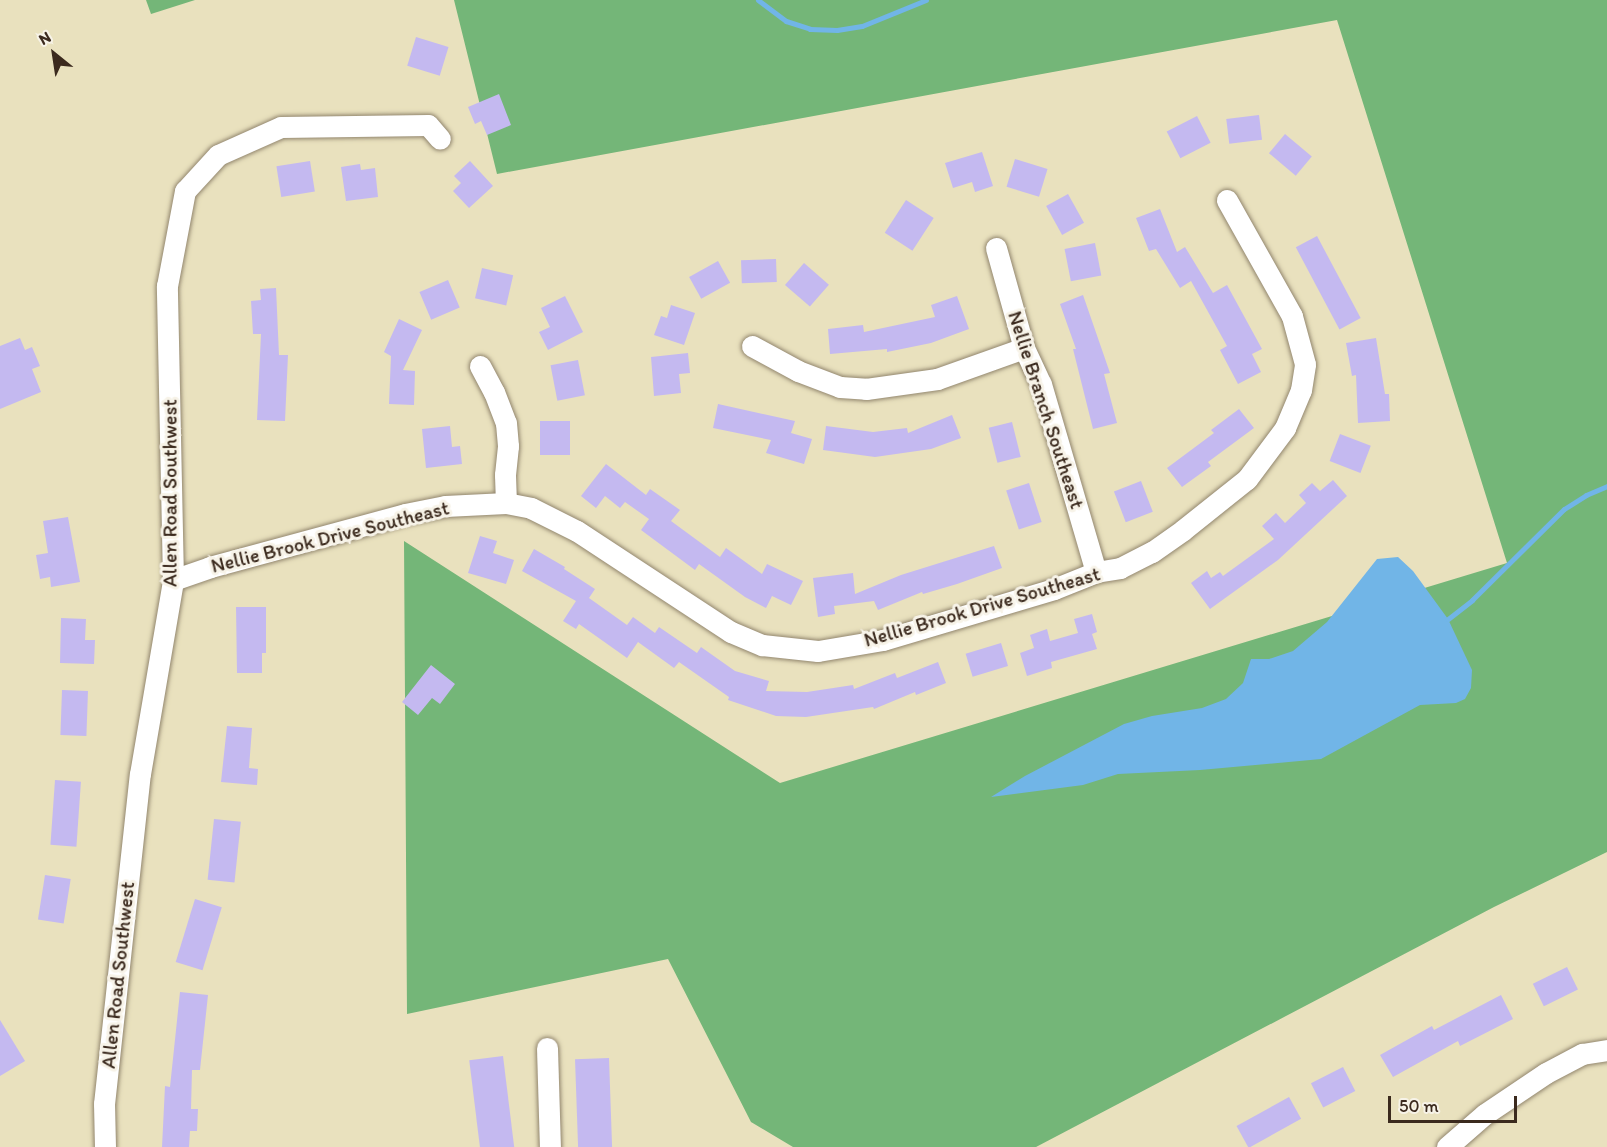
<!DOCTYPE html>
<html>
<head>
<meta charset="utf-8">
<style>
	body { margin:0 }
	#map { position:relative; width:1607px; height:1147px; overflow:hidden; background:#e9e1be; font-family:Itim,sans-serif }
	div>[style] { position:absolute }
	[style*='--x'] { left:calc(var(--x)*1px); top:calc(var(--y)*1px); width:calc(var(--w)*1px); rotate:calc(var(--a)*1deg) }
	.forest>* { inset:0; background:#74b678 }
	.water>* { inset:0; background:#71b5e7 }
	.stream>* { height:5px; margin:-2.5px; padding:0 2.5px; transform-origin:2.5px; border-radius:2.5px; background:#71b5e7 }
	.building>* { inset:0; background:#c4b9f0; transform-origin:0 0 }
	.roads { filter:drop-shadow(0 0 2px #92866e) drop-shadow(0 0 2px #92866e) }
	.street>* { height:21px; margin:-10.5px; padding:0 10.5px; transform-origin:10.5px; border-radius:10.5px; background:#fff }
	span { translate:-50% -50%; white-space:nowrap; text-align:center; line-height:1.15; -webkit-text-stroke:6px #f7f3e8; paint-order:stroke }
	.street-label { font-size:20px; color:#3b2a1e }
	.north { position:absolute; left:24px; top:24px; width:60px; height:60px; -webkit-text-stroke:4px #f7f3e8; paint-order:stroke; rotate:330deg; font-size:16px; font-weight:700; line-height:24px; text-align:center; color:#3b2a1e }
	.north::after { content:''; display:block; margin:auto; width:21px; height:27px; background:#3b2a1e; clip-path:polygon(50% 0,100% 100%,50% 72%,0 100%) }
	.scale { position:absolute; left:1388px; top:1096px; width:129px; height:27px; box-sizing:border-box; border:3px solid #3b2a1e; border-top:0; padding-left:8px; font-size:18px; line-height:21px; white-space:nowrap; color:#3b2a1e; -webkit-text-stroke:4px #f7f3e8; paint-order:stroke }
</style>
</head>
<body>
<div id="map">
	<div class="forest">
		<i style="clip-path:polygon(146px 0,195px 0,151px 14px)"></i>
		<i style="clip-path:polygon(454px 0,1607px 0,1607px 852px,1494px 907px,1036px 1147px,793px 1147px,751px 1122px,668px 959px,407px 1014px,404px 541px,780px 783px,1507px 563px,1337px 20px,497px 174px)"></i>
	</div>
	<div class="water">
		<i style="clip-path:polygon(1398px 557px,1413px 571px,1448px 619px,1472px 670px,1471px 688px,1465px 699px,1456px 703px,1420px 705px,1321px 759px,1200px 770px,1118px 774px,1083px 785px,991px 797px,1025px 776px,1124px 724px,1152px 716px,1202px 708px,1226px 699px,1243px 683px,1251px 659px,1269px 659px,1293px 651px,1327px 622px,1377px 559px)"></i>
	</div>
	<div class="stream">
		<i style="--x:758;--y:0;--w:35;--a:37"></i>
		<i style="--x:786;--y:21;--w:25;--a:18"></i>
		<i style="--x:810;--y:29;--w:27;--a:2"></i>
		<i style="--x:837;--y:30;--w:25;--a:-9"></i>
		<i style="--x:862;--y:26;--w:69;--a:-22.1"></i>
		<i style="--x:1448;--y:619;--w:31;--a:-38"></i>
		<i style="--x:1472;--y:600;--w:129;--a:-44.7"></i>
		<i style="--x:1564;--y:509;--w:26;--a:-32"></i>
		<i style="--x:1586;--y:495;--w:23;--a:-23"></i>
	</div>
	<div class="building">
		<i style="left:416px;top:37px;width:34px;height:30px;rotate:17deg"></i>
		<i style="clip-path:polygon(499px 94px,511px 125px,487px 135px,481px 121px,475px 124px,468px 107px)"></i>
		<i style="left:1259px;top:115px;width:25px;height:33px;rotate:83deg"></i>
		<i style="left:1197px;top:116px;width:30px;height:34px;rotate:63deg"></i>
		<i style="left:1285px;top:134px;width:35px;height:25px;rotate:40deg"></i>
		<i style="clip-path:polygon(982px 152px,993px 186px,975px 192px,972px 182px,953px 188px,945px 163px)"></i>
		<i style="left:1015px;top:159px;width:34px;height:29px;rotate:17deg"></i>
		<i style="left:310px;top:161px;width:31px;height:34px;rotate:81deg"></i>
		<i style="clip-path:polygon(470px 161px,493px 186px,469px 208px,453px 191px,461px 183px,454px 176px)"></i>
		<i style="clip-path:polygon(360px 164px,361px 170px,375px 168px,378px 197px,346px 201px,341px 167px)"></i>
		<i style="left:1068px;top:194px;width:33px;height:25px;rotate:61deg"></i>
		<i style="left:906px;top:200px;width:33px;height:39px;rotate:33deg"></i>
		<i style="clip-path:polygon(1160px 209px,1177px 252px,1185px 247px,1213px 293px,1227px 285px,1262px 349px,1252px 354px,1261px 372px,1238px 384px,1220px 350px,1227px 346px,1191px 281px,1180px 288px,1156px 249px,1149px 251px,1136px 218px)"></i>
		<i style="left:1317px;top:236px;width:93px;height:24px;rotate:62deg"></i>
		<i style="left:1095px;top:243px;width:33px;height:31px;rotate:79deg"></i>
		<i style="left:776px;top:259px;width:23px;height:35px;rotate:88deg"></i>
		<i style="left:718px;top:261px;width:25px;height:33px;rotate:61deg"></i>
		<i style="left:804px;top:263px;width:33px;height:29px;rotate:41deg"></i>
		<i style="left:482px;top:268px;width:32px;height:31px;rotate:13deg"></i>
		<i style="left:448px;top:280px;width:30px;height:31px;rotate:67deg"></i>
		<i style="clip-path:polygon(276px 288px,279px 355px,288px 355px,285px 421px,257px 420px,261px 334px,253px 334px,251px 301px,261px 300px,260px 289px)"></i>
		<i style="clip-path:polygon(1083px 295px,1110px 373px,1104px 374px,1117px 423px,1093px 429px,1073px 349px,1076px 349px,1060px 304px)"></i>
		<i style="clip-path:polygon(565px 296px,583px 332px,548px 350px,539px 332px,550px 327px,541px 308px)"></i>
		<i style="clip-path:polygon(957px 296px,969px 329px,931px 343px,887px 352px,887px 349px,830px 354px,828px 329px,863px 325px,864px 332px,935px 317px,931px 305px)"></i>
		<i style="clip-path:polygon(671px 305px,695px 313px,684px 345px,654px 335px,661px 316px,667px 318px)"></i>
		<i style="clip-path:polygon(399px 319px,422px 330px,403px 370px,415px 371px,414px 405px,389px 404px,391px 356px,384px 352px)"></i>
		<i style="clip-path:polygon(20px 338px,25px 350px,32px 347px,40px 366px,32px 369px,41px 392px,0 409px,0 346px)"></i>
		<i style="clip-path:polygon(1376px 338px,1385px 394px,1389px 394px,1390px 421px,1358px 423px,1356px 375px,1352px 376px,1346px 343px)"></i>
		<i style="clip-path:polygon(688px 353px,690px 373px,679px 374px,681px 393px,654px 396px,651px 357px)"></i>
		<i style="left:578px;top:360px;width:36px;height:28px;rotate:79deg"></i>
		<i style="clip-path:polygon(718px 404px,795px 421px,791px 433px,812px 439px,804px 464px,766px 453px,771px 440px,713px 428px)"></i>
		<i style="clip-path:polygon(1239px 409px,1254px 428px,1208px 462px,1211px 466px,1182px 487px,1167px 468px,1214px 433px,1211px 430px)"></i>
		<i style="clip-path:polygon(952px 415px,961px 438px,931px 449px,875px 457px,823px 450px,826px 426px,873px 432px,907px 428px,908px 433px)"></i>
		<i style="left:540px;top:421px;width:30px;height:34px"></i>
		<i style="left:1012px;top:422px;width:36px;height:24px;rotate:76deg"></i>
		<i style="clip-path:polygon(450px 426px,452px 447px,460px 446px,462px 464px,426px 468px,422px 429px)"></i>
		<i style="left:1340px;top:434px;width:33px;height:29px;rotate:21deg"></i>
		<i style="clip-path:polygon(606px 464px,646px 495px,650px 489px,680px 510px,671px 521px,720px 557px,726px 548px,762px 574px,767px 564px,803px 581px,791px 605px,772px 596px,766px 608px,745px 597px,699px 564px,695px 570px,641px 530px,649px 519px,625px 502px,620px 508px,605px 496px,596px 508px,581px 496px)"></i>
		<i style="clip-path:polygon(1333px 480px,1347px 496px,1278px 560px,1210px 609px,1191px 583px,1207px 571px,1211px 578px,1220px 572px,1223px 576px,1274px 539px,1262px 526px,1276px 513px,1285px 523px,1306px 503px,1299px 495px,1312px 483px,1320px 491px)"></i>
		<i style="left:1141px;top:481px;width:33px;height:29px;rotate:69deg"></i>
		<i style="left:1029px;top:483px;width:41px;height:24px;rotate:72deg"></i>
		<i style="clip-path:polygon(68px 517px,80px 582px,51px 587px,50px 577px,40px 579px,36px 555px,48px 553px,43px 521px)"></i>
		<i style="clip-path:polygon(480px 536px,497px 541px,493px 553px,514px 560px,506px 584px,468px 573px)"></i>
		<i style="clip-path:polygon(994px 546px,1002px 568px,957px 584px,923px 594px,922px 592px,878px 610px,874px 601px,834px 606px,835px 614px,818px 617px,813px 578px,853px 573px,855px 594px,901px 575px)"></i>
		<i style="clip-path:polygon(534px 549px,565px 567px,564px 569px,595px 589px,589px 598px,627px 625px,633px 617px,655px 633px,659px 627px,697px 653px,701px 647px,735px 671px,769px 681px,766px 691px,807px 692px,853px 685px,854px 689px,895px 673px,897px 678px,938px 662px,946px 683px,916px 695px,915px 692px,874px 709px,873px 707px,806px 717px,776px 716px,728px 700px,729px 697px,679px 662px,674px 668px,638px 642px,627px 658px,579px 624px,576px 629px,563px 621px,576px 601px,522px 571px)"></i>
		<i style="clip-path:polygon(236px 607px,266px 607px,266px 653px,262px 653px,262px 673px,237px 673px)"></i>
		<i style="clip-path:polygon(1092px 614px,1097px 632px,1092px 634px,1097px 649px,1051px 662px,1052px 668px,1027px 676px,1020px 653px,1034px 648px,1030px 635px,1047px 629px,1050px 641px,1078px 633px,1074px 619px)"></i>
		<i style="clip-path:polygon(61px 618px,86px 619px,85px 640px,95px 640px,94px 664px,60px 663px)"></i>
		<i style="left:1001px;top:643px;width:24px;height:37px;rotate:73deg"></i>
		<i style="clip-path:polygon(431px 665px,455px 684px,440px 704px,432px 698px,418px 715px,402px 702px)"></i>
		<i style="left:62px;top:690px;width:26px;height:45px;rotate:2deg"></i>
		<i style="clip-path:polygon(227px 726px,252px 728px,249px 768px,258px 769px,257px 785px,221px 782px)"></i>
		<i style="left:55px;top:780px;width:26px;height:65px;rotate:4deg"></i>
		<i style="left:214px;top:819px;width:27px;height:61px;rotate:6deg"></i>
		<i style="left:45px;top:875px;width:26px;height:45px;rotate:9deg"></i>
		<i style="left:195px;top:899px;width:28px;height:66px;rotate:17deg"></i>
		<i style="left:1567px;top:967px;width:25px;height:38px;rotate:64deg"></i>
		<i style="clip-path:polygon(180px 992px,208px 995px,200px 1070px,192px 1070px,191px 1109px,198px 1109px,197px 1131px,190px 1131px,189px 1147px,162px 1147px,165px 1086px,170px 1087px)"></i>
		<i style="clip-path:polygon(1501px 995px,1513px 1019px,1460px 1046px,1458px 1041px,1393px 1077px,1380px 1055px,1432px 1026px,1434px 1030px)"></i>
		<i style="clip-path:polygon(0 1020px,25px 1061px,0 1076px)"></i>
		<i style="left:503px;top:1056px;width:92px;height:34px;rotate:83deg"></i>
		<i style="left:609px;top:1058px;width:89px;height:34px;rotate:88deg"></i>
		<i style="left:1343px;top:1067px;width:27px;height:36px;rotate:63deg"></i>
		<i style="left:1289px;top:1097px;width:25px;height:60px;rotate:61deg"></i>
	</div>
	<div class="roads">
		<div class="street">
			<i style="--x:996;--y:248;--w:104;--a:74.4"></i>
			<i style="--x:1024;--y:348;--w:40;--a:65"></i>
			<i style="--x:1041;--y:384;--w:196;--a:73.7"></i>
			<i style="--x:752;--y:346;--w:52;--a:28.5"></i>
			<i style="--x:798;--y:371;--w:45;--a:20.9"></i>
			<i style="--x:840;--y:387;--w:26;--a:4"></i>
			<i style="--x:866;--y:389;--w:72;--a:-8"></i>
			<i style="--x:937;--y:379;--w:92;--a:-19.6"></i>
			<i style="--x:480;--y:366;--w:30;--a:62"></i>
			<i style="--x:494;--y:392;--w:33;--a:69"></i>
			<i style="--x:506;--y:423;--w:23;--a:85"></i>
			<i style="--x:508;--y:446;--w:29;--a:96"></i>
			<i style="--x:505;--y:475;--w:28;--a:88"></i>
			<i style="--x:173;--y:580;--w:39;--a:-19"></i>
			<i style="--x:210;--y:567;--w:202;--a:-15.2"></i>
			<i style="--x:405;--y:514;--w:41;--a:-11.3"></i>
			<i style="--x:445;--y:506;--w:61;--a:-2.8"></i>
			<i style="--x:506;--y:503;--w:25;--a:11"></i>
			<i style="--x:531;--y:508;--w:51;--a:26.6"></i>
			<i style="--x:577;--y:531;--w:184;--a:33.3"></i>
			<i style="--x:731;--y:632;--w:34;--a:23"></i>
			<i style="--x:762;--y:645;--w:56;--a:6.1"></i>
			<i style="--x:818;--y:651;--w:66;--a:-9.6"></i>
			<i style="--x:883;--y:640;--w:178;--a:-16.6"></i>
			<i style="--x:1054;--y:589;--w:45;--a:-22"></i>
			<i style="--x:1096;--y:572;--w:24;--a:-9"></i>
			<i style="--x:1120;--y:568;--w:36;--a:-27"></i>
			<i style="--x:1152;--y:552;--w:38;--a:-35"></i>
			<i style="--x:1183;--y:530;--w:82;--a:-38.6"></i>
			<i style="--x:1247;--y:479;--w:64;--a:-53.3"></i>
			<i style="--x:1285;--y:428;--w:41;--a:-67.2"></i>
			<i style="--x:1301;--y:390;--w:26;--a:-81"></i>
			<i style="--x:1305;--y:364;--w:50;--a:-105.2"></i>
			<i style="--x:1292;--y:316;--w:133;--a:-119.3"></i>
			<i style="--x:547;--y:1048;--w:99;--a:88.3"></i>
			<i style="--x:105;--y:1147;--w:43;--a:-91.3"></i>
			<i style="--x:104;--y:1104;--w:332;--a:-83.8"></i>
			<i style="--x:140;--y:774;--w:197;--a:-80.3"></i>
			<i style="--x:173;--y:580;--w:294;--a:-91.2"></i>
			<i style="--x:167;--y:286;--w:97;--a:-79.3"></i>
			<i style="--x:185;--y:191;--w:49;--a:-47.5"></i>
			<i style="--x:218;--y:155;--w:69;--a:-24"></i>
			<i style="--x:281;--y:127;--w:147;--a:-0.8"></i>
			<i style="--x:428;--y:125;--w:18;--a:49"></i>
			<i style="--x:1447;--y:1147;--w:50;--a:-41"></i>
			<i style="--x:1485;--y:1114;--w:73;--a:-33.9"></i>
			<i style="--x:1546;--y:1073;--w:41;--a:-27.8"></i>
			<i style="--x:1582;--y:1054;--w:25;--a:-9"></i>
		</div>
	</div>
	<div class="street-label">
		<span style="left:1046px;top:410px;rotate:72deg">Nellie Branch Southeast</span>
		<span style="left:170px;top:493px;rotate:-90deg">Allen Road Southwest</span>
		<span style="left:330px;top:537px;rotate:-14deg">Nellie Brook Drive Southeast</span>
		<span style="left:982px;top:607px;rotate:-16deg">Nellie Brook Drive Southeast</span>
		<span style="left:118px;top:975px;rotate:-84deg">Allen Road Southwest</span>
	</div>
	<div class="north">N</div>
	<div class="scale">50 m</div>
</div>
</body>
</html>
